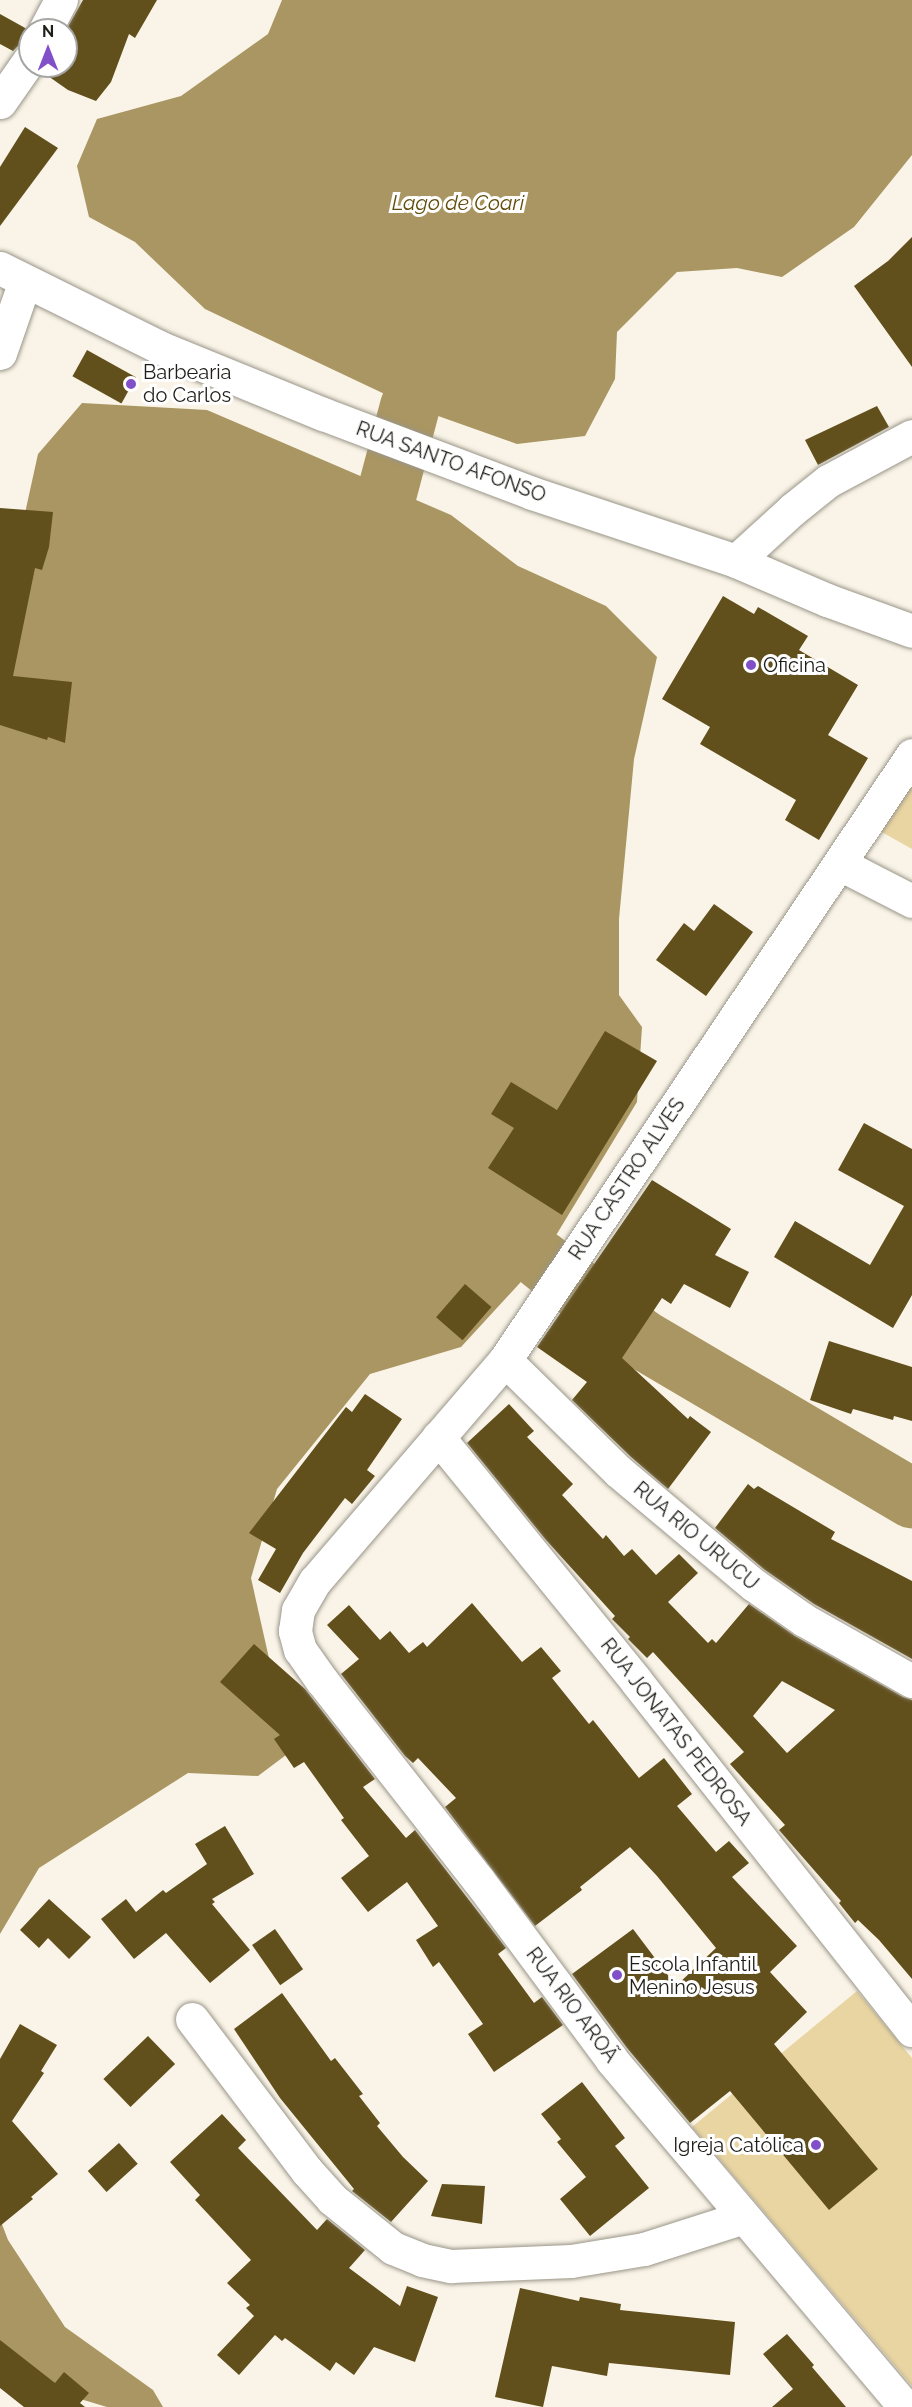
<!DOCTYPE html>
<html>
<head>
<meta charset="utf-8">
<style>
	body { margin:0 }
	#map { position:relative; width:912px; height:2407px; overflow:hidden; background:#f9f4e7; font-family:Raleway,sans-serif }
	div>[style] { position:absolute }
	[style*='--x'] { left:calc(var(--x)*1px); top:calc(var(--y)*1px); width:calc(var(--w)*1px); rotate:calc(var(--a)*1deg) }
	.green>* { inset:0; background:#e9d5a2 }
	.water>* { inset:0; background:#a99662 }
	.river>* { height:60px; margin:-30px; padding:0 30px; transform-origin:30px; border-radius:30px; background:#a99662 }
	.building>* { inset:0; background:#614f1c; transform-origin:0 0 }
	.roads { filter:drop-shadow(0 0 2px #9a9589) drop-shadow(0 0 2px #9a9589) }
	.street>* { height:33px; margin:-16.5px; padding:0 16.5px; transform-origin:16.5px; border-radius:16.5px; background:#fff }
	.secondary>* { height:33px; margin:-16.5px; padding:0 16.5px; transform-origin:16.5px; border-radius:16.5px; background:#fff }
	.dots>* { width:16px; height:16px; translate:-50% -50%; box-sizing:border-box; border:3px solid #fff; border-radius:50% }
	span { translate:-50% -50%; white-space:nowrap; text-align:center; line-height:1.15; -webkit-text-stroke:6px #fff; paint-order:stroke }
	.poi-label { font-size:20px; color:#1f1e19 }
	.left { translate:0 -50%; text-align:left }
	.right { translate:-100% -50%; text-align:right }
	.street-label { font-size:20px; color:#1f1e19 }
	.water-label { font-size:21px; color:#624d0c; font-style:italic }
	.north { position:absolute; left:18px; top:18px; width:60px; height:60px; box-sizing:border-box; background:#fff; border:2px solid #a5a5a3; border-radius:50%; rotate:0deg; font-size:16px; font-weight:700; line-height:24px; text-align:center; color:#1f1e19 }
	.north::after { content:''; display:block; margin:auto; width:21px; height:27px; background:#8150c9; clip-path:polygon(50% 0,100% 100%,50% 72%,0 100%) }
</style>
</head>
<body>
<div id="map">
	<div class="green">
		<i style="clip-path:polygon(912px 771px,912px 849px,871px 826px)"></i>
		<i style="clip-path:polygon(857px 1991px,912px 2058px,912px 2386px,692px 2127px)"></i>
	</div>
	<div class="water">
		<i style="clip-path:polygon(282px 0,912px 0,912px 155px,854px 227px,782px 277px,737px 268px,677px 272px,617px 332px,615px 379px,585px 436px,517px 444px,410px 406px,205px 309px,135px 242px,89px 217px,77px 166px,97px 119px,181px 96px,268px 34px)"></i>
		<i style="clip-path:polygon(82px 403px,207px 410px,451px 515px,518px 566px,606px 606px,657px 657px,634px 759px,619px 919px,619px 995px,642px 1027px,637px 1102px,541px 1260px,461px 1347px,370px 1374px,277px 1489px,251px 1578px,290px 1752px,258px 1776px,188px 1773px,39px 1868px,0 1934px,0 627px,38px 454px)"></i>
		<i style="clip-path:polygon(0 2219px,8px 2240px,65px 2327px,153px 2390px,163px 2407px,107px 2407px,77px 2398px,0 2363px)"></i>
	</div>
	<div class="river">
		<i style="--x:367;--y:568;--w:168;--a:-75.1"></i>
		<i style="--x:541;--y:1260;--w:126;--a:38.2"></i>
		<i style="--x:640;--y:1338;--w:316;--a:30.5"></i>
	</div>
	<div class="building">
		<i style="clip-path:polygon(83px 0,157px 0,135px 38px,129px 34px,111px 82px,96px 101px,68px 90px,48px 76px,51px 72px,46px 69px,47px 66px,66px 66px,66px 30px)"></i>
		<i style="clip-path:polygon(0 14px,27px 29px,30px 41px,22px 42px,13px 51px,0 44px)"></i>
		<i style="clip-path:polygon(25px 127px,58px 148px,0 226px,0 167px)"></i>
		<i style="clip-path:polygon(912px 237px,912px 367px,854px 286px,888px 261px)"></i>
		<i style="left:87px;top:350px;width:56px;height:30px;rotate:29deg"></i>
		<i style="clip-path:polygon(877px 406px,889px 427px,818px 465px,805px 440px)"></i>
		<i style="clip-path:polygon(0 508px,53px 512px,49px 547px,42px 570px,35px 568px,13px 676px,72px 682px,65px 743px,48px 737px,47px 740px,0 725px)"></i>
		<i style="clip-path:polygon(723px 596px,754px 614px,758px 607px,808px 636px,799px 650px,858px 685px,828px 735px,868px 758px,819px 840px,785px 820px,796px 800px,700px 744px,710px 727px,662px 699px)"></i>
		<i style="clip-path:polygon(714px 904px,753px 932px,706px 996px,656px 960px,684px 923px,694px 931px)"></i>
		<i style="clip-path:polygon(605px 1031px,657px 1061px,562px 1215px,488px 1168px,514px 1128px,491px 1114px,511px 1082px,557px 1110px)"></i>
		<i style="clip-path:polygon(864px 1123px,912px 1149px,912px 1295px,893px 1328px,774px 1257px,795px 1221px,870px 1265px,904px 1206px,838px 1170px)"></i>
		<i style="clip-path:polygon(652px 1180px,731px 1229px,715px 1255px,749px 1272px,730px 1308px,684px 1284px,671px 1304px,662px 1298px,622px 1358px,688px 1419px,690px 1416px,711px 1432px,668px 1489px,631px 1457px,572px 1400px,587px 1382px,537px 1347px)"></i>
		<i style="left:465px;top:1284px;width:35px;height:44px;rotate:41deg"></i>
		<i style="clip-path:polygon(829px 1341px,912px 1367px,912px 1421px,894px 1416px,893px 1420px,853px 1409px,851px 1414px,810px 1400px)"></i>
		<i style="clip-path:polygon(365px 1394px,402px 1419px,367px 1470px,375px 1476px,352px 1504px,345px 1498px,303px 1553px,280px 1593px,258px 1580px,276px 1549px,249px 1533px,346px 1407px,352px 1412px)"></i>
		<i style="clip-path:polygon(evenodd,509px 1404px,534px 1431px,527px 1437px,573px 1484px,562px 1495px,603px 1539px,606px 1535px,624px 1556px,632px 1549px,656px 1575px,679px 1554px,698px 1573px,668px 1602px,708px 1643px,712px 1639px,716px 1643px,749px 1604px,795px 1636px,903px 1697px,912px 1700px,912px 1979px,879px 1940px,858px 1920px,855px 1923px,839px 1903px,841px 1901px,779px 1830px,785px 1825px,730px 1764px,744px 1752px,653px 1652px,647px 1658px,628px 1639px,630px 1637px,612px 1619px,615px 1616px,546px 1540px,467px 1443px,509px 1404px,782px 1681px,835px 1710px,787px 1753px,753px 1716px,782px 1681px)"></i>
		<i style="clip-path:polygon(748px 1484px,754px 1489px,758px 1486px,835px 1532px,831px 1539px,912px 1581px,912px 1659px,814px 1604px,765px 1570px,715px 1528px)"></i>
		<i style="clip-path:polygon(472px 1603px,522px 1662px,541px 1647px,561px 1671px,552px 1678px,589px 1724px,593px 1720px,639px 1778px,664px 1758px,692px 1794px,677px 1806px,716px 1852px,729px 1841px,749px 1863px,732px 1877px,797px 1946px,770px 1972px,807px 2012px,774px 2044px,878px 2169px,829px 2210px,730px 2091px,690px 2123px,627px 2048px,572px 1974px,633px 1929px,676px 1986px,716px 1948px,657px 1876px,630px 1847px,580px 1887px,582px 1890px,535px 1926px,445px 1807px,456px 1798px,418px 1758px,413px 1763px,405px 1756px,341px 1674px,359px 1659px,327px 1625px,349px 1605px,380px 1640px,390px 1631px,409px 1653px,423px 1642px,427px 1647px)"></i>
		<i style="clip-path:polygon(254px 1644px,305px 1689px,375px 1779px,363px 1787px,406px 1838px,415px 1830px,506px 1948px,498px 1954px,534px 2003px,542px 1997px,563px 2025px,494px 2072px,468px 2034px,483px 2024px,439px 1962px,433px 1967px,416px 1940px,438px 1926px,407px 1882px,368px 1912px,341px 1878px,369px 1856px,341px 1820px,344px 1818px,304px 1762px,294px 1768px,274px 1739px,280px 1735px,220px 1682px)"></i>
		<i style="clip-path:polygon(225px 1826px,254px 1874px,212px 1899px,215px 1902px,212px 1904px,250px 1950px,210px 1983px,166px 1933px,134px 1959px,101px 1919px,126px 1899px,136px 1912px,163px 1890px,166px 1893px,207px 1864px,195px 1844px)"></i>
		<i style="clip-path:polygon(49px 1899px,91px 1937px,69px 1959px,48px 1938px,39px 1948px,20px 1930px)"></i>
		<i style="left:275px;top:1929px;width:49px;height:28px;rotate:55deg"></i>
		<i style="clip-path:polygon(282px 1993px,331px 2061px,335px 2058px,363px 2094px,359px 2096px,380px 2123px,377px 2126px,403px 2157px,428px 2181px,391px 2222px,352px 2191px,354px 2189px,280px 2098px,234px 2029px)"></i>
		<i style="clip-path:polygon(20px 2024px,57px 2045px,41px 2071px,44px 2073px,12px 2121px,58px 2174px,31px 2197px,33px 2199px,0 2226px,0 2059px)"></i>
		<i style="left:148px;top:2036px;width:39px;height:62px;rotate:46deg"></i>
		<i style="clip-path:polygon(582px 2082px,625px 2138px,615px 2146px,649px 2188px,590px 2236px,560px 2199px,586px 2177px,557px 2142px,561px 2139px,541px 2114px)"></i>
		<i style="clip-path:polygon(222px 2114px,246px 2140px,238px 2148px,317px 2230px,327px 2219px,365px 2250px,349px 2268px,400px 2306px,407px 2286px,438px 2297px,415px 2362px,374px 2347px,354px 2375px,336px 2362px,330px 2371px,285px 2338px,282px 2341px,275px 2335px,239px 2375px,217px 2355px,254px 2316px,246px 2308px,250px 2305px,227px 2283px,251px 2260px,195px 2200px,200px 2195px,170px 2162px)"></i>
		<i style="left:119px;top:2143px;width:28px;height:42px;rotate:48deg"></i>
		<i style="clip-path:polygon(442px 2184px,485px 2186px,482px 2224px,431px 2216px)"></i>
		<i style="clip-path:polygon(520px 2288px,579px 2301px,580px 2297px,621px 2304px,620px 2310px,735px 2322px,730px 2375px,609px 2363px,607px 2376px,552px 2366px,543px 2407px,495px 2397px)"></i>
		<i style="clip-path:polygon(787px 2334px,814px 2365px,812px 2367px,846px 2407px,772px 2407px,793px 2389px,763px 2354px)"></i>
		<i style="clip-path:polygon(0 2340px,55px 2383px,64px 2372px,89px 2393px,80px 2403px,85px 2407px,24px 2407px,0 2388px)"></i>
	</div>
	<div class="roads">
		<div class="street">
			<i style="--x:45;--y:30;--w:34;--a:-62"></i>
			<i style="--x:0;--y:102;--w:52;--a:-55.1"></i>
			<i style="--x:0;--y:353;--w:76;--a:-70.9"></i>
			<i style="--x:736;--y:561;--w:77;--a:-42.4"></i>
			<i style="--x:793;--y:509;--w:45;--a:-38.7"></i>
			<i style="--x:828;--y:481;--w:95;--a:-28.2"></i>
			<i style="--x:840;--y:864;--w:81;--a:27.2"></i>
			<i style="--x:505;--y:1360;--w:158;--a:44.5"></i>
			<i style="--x:618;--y:1471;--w:177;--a:40"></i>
			<i style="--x:754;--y:1585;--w:61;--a:35"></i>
			<i style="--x:804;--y:1620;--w:124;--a:29.5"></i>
			<i style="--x:438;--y:1437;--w:314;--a:50.9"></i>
			<i style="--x:636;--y:1681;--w:445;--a:51.7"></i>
			<i style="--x:192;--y:2019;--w:191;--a:52.9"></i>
			<i style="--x:307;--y:2171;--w:38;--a:48"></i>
			<i style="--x:332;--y:2199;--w:78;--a:38.8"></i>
			<i style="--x:393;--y:2248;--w:31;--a:22"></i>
			<i style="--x:422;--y:2260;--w:30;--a:12"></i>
			<i style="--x:451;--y:2266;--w:120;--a:-2.4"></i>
			<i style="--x:571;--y:2261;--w:74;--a:-9.3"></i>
			<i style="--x:644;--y:2249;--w:105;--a:-17.7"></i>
			<i style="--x:905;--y:2407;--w:454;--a:-130.2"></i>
			<i style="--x:612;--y:2060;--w:223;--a:-126.6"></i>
			<i style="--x:479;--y:1881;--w:254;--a:-128.1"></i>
			<i style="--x:322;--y:1681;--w:38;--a:-125"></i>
			<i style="--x:300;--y:1650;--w:20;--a:-105"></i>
			<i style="--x:295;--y:1631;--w:21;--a:-82"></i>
			<i style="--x:298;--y:1610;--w:34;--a:-60"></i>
			<i style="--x:315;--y:1581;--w:291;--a:-49.3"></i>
			<i style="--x:505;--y:1360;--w:729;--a:-56.07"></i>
		</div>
		<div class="secondary">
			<i style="--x:0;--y:268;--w:180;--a:26.4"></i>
			<i style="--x:161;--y:348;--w:175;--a:22.2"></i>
			<i style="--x:323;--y:414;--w:223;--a:20.7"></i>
			<i style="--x:532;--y:493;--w:215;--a:18.4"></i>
			<i style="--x:736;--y:561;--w:99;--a:23.2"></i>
			<i style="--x:827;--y:600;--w:90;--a:20"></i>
		</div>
	</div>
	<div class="dots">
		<i style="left:131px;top:384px;background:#8150c9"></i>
		<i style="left:751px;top:665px;background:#8150c9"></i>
		<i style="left:617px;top:1975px;background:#8150c9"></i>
		<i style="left:816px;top:2145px;background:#8150c9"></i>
	</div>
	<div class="poi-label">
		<span class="left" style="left:143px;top:384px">Barbearia<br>do Carlos</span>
		<span class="left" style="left:763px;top:665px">Oficina</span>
		<span class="left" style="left:629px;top:1976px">Escola Infantil<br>Menino Jesus</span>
		<span class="right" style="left:804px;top:2145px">Igreja Católica</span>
	</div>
	<div class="street-label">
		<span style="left:451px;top:462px;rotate:20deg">RUA SANTO AFONSO</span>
		<span style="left:627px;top:1179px;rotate:-56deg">RUA CASTRO ALVES</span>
		<span style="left:696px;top:1536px;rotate:40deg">RUA RIO URUCU</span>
		<span style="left:676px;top:1732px;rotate:52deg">RUA JONATAS PEDROSA</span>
		<span style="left:572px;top:2005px;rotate:53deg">RUA RIO AROÃ</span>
	</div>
	<div class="water-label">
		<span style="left:458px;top:203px">Lago de Coari</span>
	</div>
	<div class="north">N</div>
</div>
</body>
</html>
